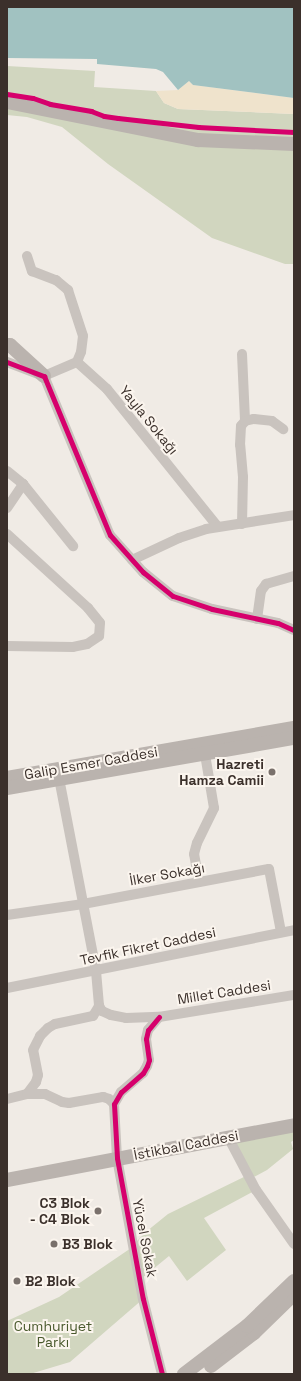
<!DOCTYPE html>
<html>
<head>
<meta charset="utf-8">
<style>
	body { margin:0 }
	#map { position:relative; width:301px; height:1381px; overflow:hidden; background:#f0ebe5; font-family:"Space Grotesk",sans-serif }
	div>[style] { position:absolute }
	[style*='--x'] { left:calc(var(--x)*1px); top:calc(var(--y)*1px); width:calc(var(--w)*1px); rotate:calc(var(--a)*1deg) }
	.green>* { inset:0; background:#d1d6bf }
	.sand>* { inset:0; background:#efe3cc }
	.water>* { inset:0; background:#a1c2c1 }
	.street>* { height:10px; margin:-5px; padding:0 5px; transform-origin:5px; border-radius:5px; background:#c9c3be }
	.secondary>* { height:14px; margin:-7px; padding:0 7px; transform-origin:7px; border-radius:7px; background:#bab3ae }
	.cycleway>* { height:5px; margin:-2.5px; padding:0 2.5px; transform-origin:2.5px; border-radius:2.5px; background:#d6006c }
	.dots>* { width:11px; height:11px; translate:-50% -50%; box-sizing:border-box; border:2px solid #fbf5ee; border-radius:50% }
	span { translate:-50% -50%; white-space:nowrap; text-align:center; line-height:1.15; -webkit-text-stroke:4px #fbf5ee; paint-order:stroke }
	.street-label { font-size:14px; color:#3b302b }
	.poi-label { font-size:14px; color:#3b302b; font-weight:700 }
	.right { translate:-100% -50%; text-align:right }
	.left { translate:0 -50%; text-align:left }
	.park-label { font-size:14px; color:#4a5a2e }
	.frame { position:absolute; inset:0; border:8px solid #3b302b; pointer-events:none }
</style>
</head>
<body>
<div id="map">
	<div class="green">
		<i style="clip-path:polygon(7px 66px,95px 71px,94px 87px,156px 91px,164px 103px,178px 109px,294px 114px,294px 264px,285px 264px,212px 238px,108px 164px,62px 127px,27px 117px,7px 115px)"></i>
		<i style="clip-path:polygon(294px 1125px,294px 1140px,291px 1142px,293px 1149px,267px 1170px,250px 1179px,256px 1190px,204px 1218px,226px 1250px,187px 1281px,169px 1256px,141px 1279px,143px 1299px,70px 1362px,30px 1374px,7px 1374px,7px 1321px,59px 1297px,134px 1246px,134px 1244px,147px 1231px,168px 1214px,248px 1175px,231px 1144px)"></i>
	</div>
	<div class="sand">
		<i style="clip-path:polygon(189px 81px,193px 85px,294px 98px,294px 114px,178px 109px,164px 103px,156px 91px,178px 90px)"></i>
	</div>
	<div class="water">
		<i style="clip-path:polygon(7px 7px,294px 7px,294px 98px,193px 85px,189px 81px,178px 90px,163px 72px,156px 69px,97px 64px,97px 59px,7px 58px)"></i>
	</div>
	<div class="street">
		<i style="--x:27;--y:256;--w:16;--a:72"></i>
		<i style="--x:32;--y:271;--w:26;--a:21"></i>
		<i style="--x:56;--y:280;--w:16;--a:40"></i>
		<i style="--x:68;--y:290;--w:48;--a:71.9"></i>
		<i style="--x:83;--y:336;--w:16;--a:97"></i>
		<i style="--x:81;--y:352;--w:11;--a:112"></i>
		<i style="--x:242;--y:354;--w:67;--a:87.4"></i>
		<i style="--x:7;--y:362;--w:40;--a:21"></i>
		<i style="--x:44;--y:376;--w:172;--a:67.5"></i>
		<i style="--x:110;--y:535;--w:50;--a:48.3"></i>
		<i style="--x:143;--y:572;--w:38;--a:39"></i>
		<i style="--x:173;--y:596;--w:41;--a:18.4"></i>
		<i style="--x:212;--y:609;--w:67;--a:12"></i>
		<i style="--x:278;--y:623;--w:17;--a:24"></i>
		<i style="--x:44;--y:376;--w:36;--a:-23"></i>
		<i style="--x:77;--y:362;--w:40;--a:42"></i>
		<i style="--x:107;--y:389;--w:177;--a:51.2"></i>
		<i style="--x:7;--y:471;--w:21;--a:39"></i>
		<i style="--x:23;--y:484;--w:80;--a:51.1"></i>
		<i style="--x:7;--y:508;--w:29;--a:-56"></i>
		<i style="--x:242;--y:524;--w:47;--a:-88.8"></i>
		<i style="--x:243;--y:477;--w:32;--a:-95"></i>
		<i style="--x:240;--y:445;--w:19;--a:-87"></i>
		<i style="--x:241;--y:426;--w:6;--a:-51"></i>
		<i style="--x:245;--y:421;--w:9;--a:-13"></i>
		<i style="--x:254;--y:419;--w:18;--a:6"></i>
		<i style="--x:272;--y:421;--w:14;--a:36"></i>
		<i style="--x:7;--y:534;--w:110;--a:42.4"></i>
		<i style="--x:88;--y:608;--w:19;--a:51"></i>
		<i style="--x:100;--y:623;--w:13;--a:94"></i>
		<i style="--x:99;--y:636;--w:14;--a:146"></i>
		<i style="--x:87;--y:644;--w:14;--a:168"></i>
		<i style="--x:73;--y:647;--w:66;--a:-179.1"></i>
		<i style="--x:132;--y:560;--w:52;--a:-25.1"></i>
		<i style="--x:179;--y:538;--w:28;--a:-18"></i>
		<i style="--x:206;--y:529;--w:89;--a:-9"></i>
		<i style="--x:257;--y:619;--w:28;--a:-82"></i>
		<i style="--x:261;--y:591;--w:9;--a:-54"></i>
		<i style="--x:266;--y:584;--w:29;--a:-16"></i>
		<i style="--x:58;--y:773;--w:202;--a:79.1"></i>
		<i style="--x:96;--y:971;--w:35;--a:85"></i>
		<i style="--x:199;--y:882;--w:28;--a:-100"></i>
		<i style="--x:194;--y:854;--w:11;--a:-75"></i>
		<i style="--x:197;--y:843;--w:39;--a:-64"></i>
		<i style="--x:214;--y:808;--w:55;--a:-99.5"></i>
		<i style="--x:7;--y:915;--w:77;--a:-8.2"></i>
		<i style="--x:83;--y:904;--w:189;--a:-10.7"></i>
		<i style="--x:269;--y:869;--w:64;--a:79.2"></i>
		<i style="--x:7;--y:988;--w:293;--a:-11.4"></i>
		<i style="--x:159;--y:1017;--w:17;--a:130"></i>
		<i style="--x:148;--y:1030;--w:9;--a:103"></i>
		<i style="--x:146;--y:1039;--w:21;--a:82"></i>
		<i style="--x:149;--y:1060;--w:6;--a:108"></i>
		<i style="--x:147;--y:1066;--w:8;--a:120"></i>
		<i style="--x:143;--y:1073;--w:29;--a:139"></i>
		<i style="--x:121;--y:1092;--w:14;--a:120"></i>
		<i style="--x:114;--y:1104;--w:54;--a:86.8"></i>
		<i style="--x:117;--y:1158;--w:143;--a:79.6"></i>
		<i style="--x:143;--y:1299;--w:77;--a:75.8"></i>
		<i style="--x:27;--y:1094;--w:15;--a:-53"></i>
		<i style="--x:36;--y:1082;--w:7;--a:-74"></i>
		<i style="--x:38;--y:1075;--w:25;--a:-101"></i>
		<i style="--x:33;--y:1050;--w:16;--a:-63"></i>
		<i style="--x:40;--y:1036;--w:11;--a:-45"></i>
		<i style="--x:48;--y:1028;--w:8;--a:-30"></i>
		<i style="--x:55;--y:1024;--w:39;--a:-12"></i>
		<i style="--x:93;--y:1016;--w:12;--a:-59"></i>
		<i style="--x:99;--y:1006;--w:6;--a:59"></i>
		<i style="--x:102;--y:1011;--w:10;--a:24"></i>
		<i style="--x:111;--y:1015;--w:15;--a:11"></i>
		<i style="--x:126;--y:1018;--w:33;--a:-2"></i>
		<i style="--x:159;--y:1017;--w:137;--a:-9.3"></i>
		<i style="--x:7;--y:1099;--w:21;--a:-14"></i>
		<i style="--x:27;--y:1094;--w:18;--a:0"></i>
		<i style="--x:45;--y:1094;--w:19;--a:25"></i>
		<i style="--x:62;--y:1102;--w:7;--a:8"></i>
		<i style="--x:69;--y:1103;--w:35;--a:-10"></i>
		<i style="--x:103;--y:1097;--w:6;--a:18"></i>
		<i style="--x:109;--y:1099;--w:7;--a:45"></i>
		<i style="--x:228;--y:1137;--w:60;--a:62.2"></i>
		<i style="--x:256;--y:1190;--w:66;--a:54.9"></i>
	</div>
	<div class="secondary">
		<i style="--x:7;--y:102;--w:195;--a:11.3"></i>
		<i style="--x:198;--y:140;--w:96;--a:2.4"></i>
		<i style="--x:7;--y:345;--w:3;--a:0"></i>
		<i style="--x:10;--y:345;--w:46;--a:42.4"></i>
		<i style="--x:7;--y:778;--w:291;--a:-9.9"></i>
		<i style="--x:7;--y:788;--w:291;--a:-9.9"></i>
		<i style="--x:7;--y:1180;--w:292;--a:-10.8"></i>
		<i style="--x:211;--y:1366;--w:54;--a:-37.5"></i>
		<i style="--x:254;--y:1333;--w:56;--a:-44.3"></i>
		<i style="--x:184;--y:1374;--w:79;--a:-37.3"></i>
		<i style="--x:247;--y:1326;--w:65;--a:-43.8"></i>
	</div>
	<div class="cycleway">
		<i style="--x:7;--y:94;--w:26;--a:9"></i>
		<i style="--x:33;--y:98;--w:18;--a:19"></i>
		<i style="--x:50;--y:104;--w:42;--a:9.7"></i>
		<i style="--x:91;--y:111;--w:14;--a:21"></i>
		<i style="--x:104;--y:116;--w:14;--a:8"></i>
		<i style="--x:118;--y:118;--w:81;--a:6.4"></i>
		<i style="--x:198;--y:127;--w:96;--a:3"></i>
		<i style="--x:7;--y:362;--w:40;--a:21"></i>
		<i style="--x:44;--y:376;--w:172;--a:67.5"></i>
		<i style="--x:110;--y:535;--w:50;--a:48.3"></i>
		<i style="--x:143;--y:572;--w:38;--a:39"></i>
		<i style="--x:173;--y:596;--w:41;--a:18.4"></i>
		<i style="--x:212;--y:609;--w:67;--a:12"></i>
		<i style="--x:278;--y:623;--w:17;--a:24"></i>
		<i style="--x:159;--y:1017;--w:17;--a:130"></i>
		<i style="--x:148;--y:1030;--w:9;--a:103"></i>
		<i style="--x:146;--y:1039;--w:21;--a:82"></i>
		<i style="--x:149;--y:1060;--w:6;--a:108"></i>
		<i style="--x:147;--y:1066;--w:8;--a:120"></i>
		<i style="--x:143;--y:1073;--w:29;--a:139"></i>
		<i style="--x:121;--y:1092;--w:14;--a:120"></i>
		<i style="--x:114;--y:1104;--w:54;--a:86.8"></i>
		<i style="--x:117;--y:1158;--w:143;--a:79.6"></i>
		<i style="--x:143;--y:1299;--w:77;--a:75.8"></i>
	</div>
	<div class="dots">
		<i style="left:272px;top:772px;background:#7a716c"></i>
		<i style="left:98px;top:1211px;background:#7a716c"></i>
		<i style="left:54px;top:1244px;background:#7a716c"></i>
		<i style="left:17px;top:1281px;background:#7a716c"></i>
	</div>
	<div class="street-label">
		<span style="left:149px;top:420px;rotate:51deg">Yayla Sokağı</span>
		<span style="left:91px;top:763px;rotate:-10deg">Galip Esmer Caddesi</span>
		<span style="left:167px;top:874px;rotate:-10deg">İlker Sokağı</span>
		<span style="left:148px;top:946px;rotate:-12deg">Tevfik Fikret Caddesi</span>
		<span style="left:224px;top:992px;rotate:-9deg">Millet Caddesi</span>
		<span style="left:186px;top:1145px;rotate:-11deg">İstikbal Caddesi</span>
		<span style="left:145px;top:1238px;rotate:79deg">Yücel Sokak</span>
	</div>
	<div class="poi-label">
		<span class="right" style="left:264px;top:772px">Hazreti<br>Hamza Camii</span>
		<span class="right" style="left:90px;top:1211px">C3 Blok<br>- C4 Blok</span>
		<span class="left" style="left:62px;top:1244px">B3 Blok</span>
		<span class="left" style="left:25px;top:1281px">B2 Blok</span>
	</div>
	<div class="park-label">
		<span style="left:53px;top:1334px">Cumhuriyet<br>Parkı</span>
	</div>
	<div class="frame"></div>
</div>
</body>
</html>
